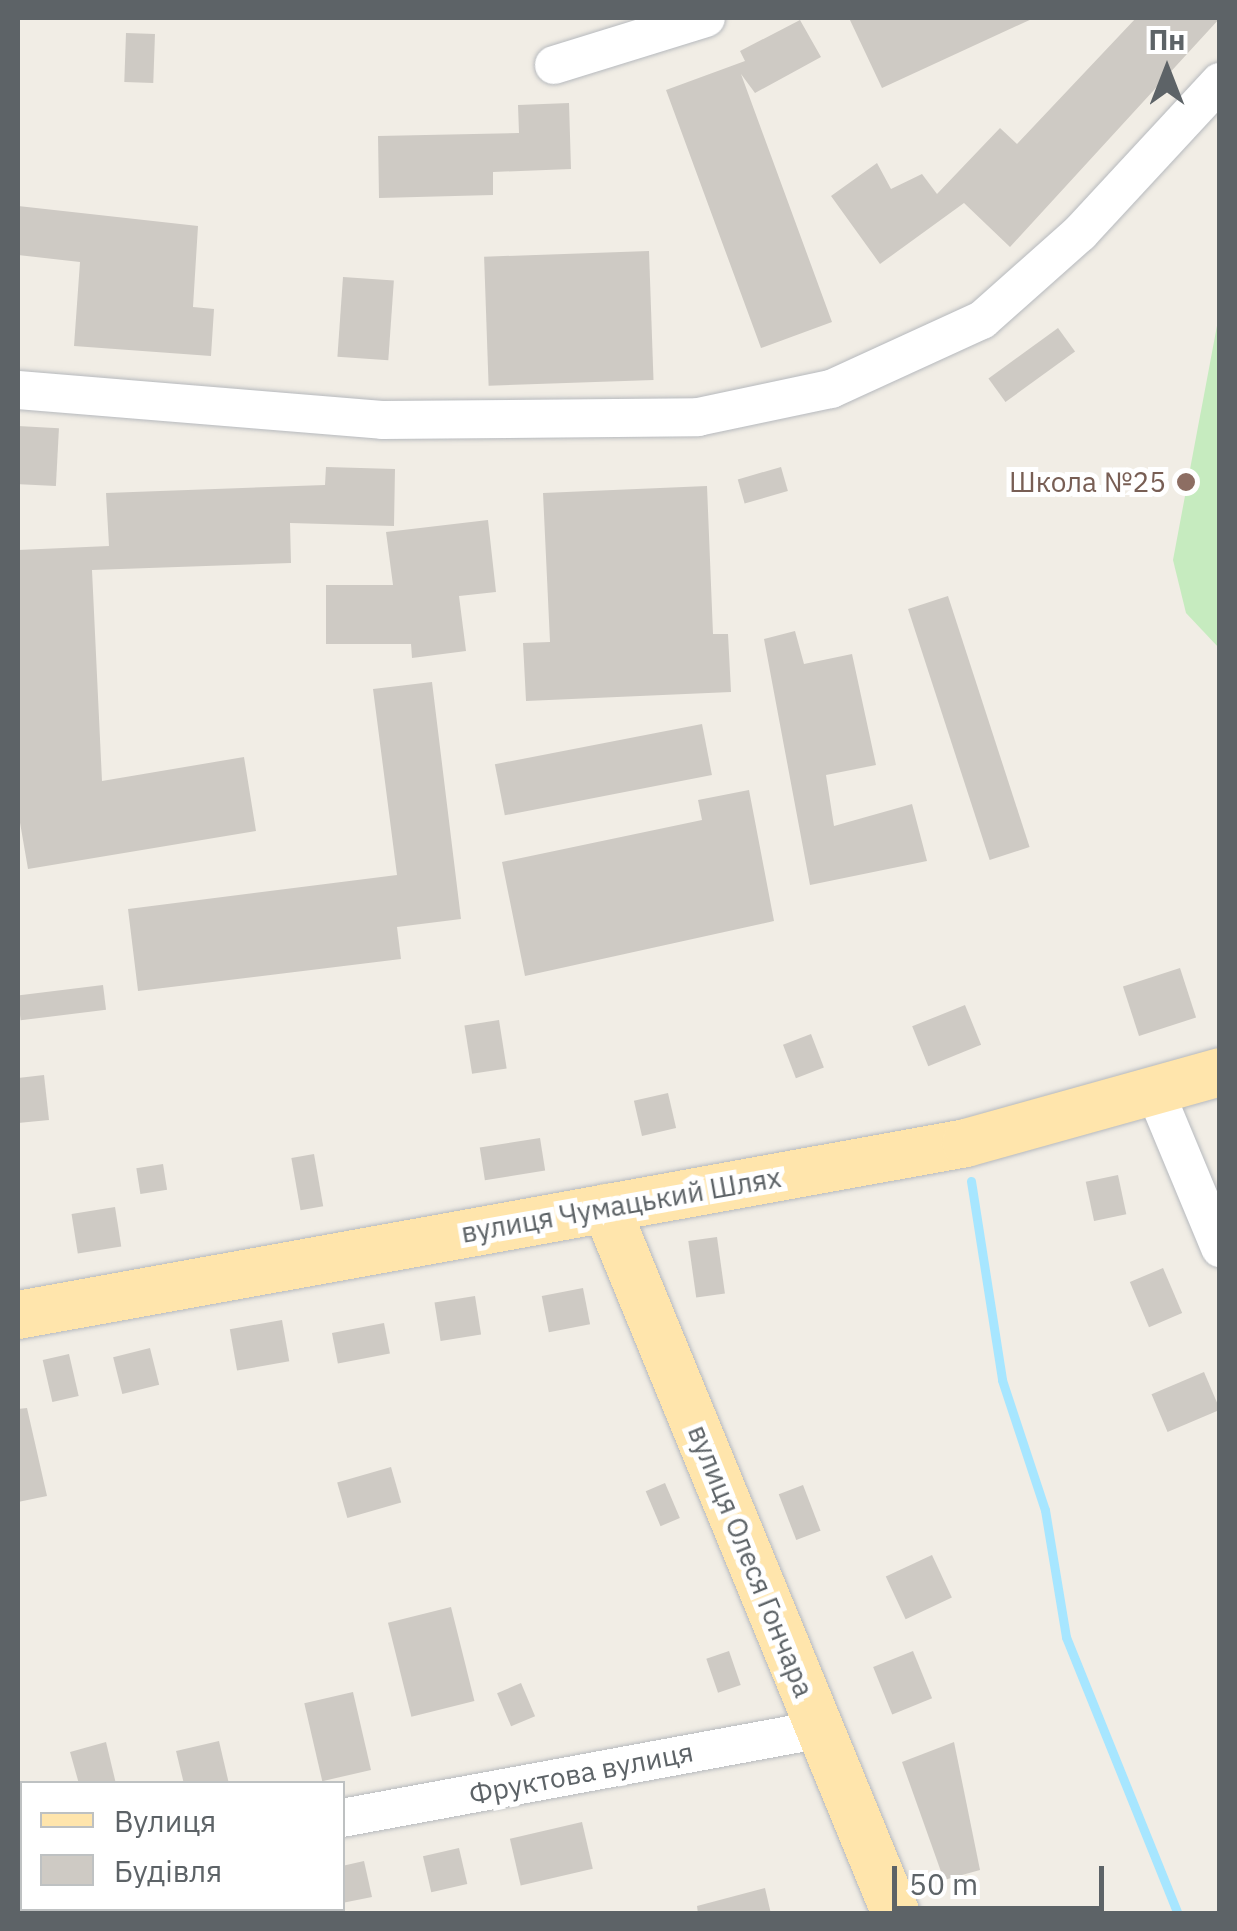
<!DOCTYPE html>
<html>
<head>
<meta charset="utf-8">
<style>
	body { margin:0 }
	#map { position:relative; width:1237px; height:1931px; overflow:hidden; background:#f1ede5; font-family:"IBM Plex Sans",sans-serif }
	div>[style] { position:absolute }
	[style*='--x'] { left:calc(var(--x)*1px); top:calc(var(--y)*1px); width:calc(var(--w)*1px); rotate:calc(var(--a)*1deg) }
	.green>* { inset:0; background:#c6ebbf }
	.stream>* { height:9px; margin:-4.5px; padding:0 4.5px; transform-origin:4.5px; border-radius:4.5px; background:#a7e6ff }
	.building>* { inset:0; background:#cecac4; transform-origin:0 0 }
	.roads { filter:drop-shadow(0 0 2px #b6b9bd) drop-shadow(0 0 2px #b6b9bd) }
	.minor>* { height:38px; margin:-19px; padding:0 19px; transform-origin:19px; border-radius:19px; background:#fff }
	.major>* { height:48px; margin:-24px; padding:0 24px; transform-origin:24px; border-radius:24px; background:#ffe5ac }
	.dots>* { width:28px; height:28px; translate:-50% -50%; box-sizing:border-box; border:5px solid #fff; border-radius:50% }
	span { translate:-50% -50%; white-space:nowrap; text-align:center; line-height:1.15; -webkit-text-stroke:10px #fff; paint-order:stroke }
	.education-label { font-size:28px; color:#785e54 }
	.right { translate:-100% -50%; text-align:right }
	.street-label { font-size:28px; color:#5d6367 }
	.frame { position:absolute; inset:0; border:20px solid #5d6367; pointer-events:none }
	.legend { position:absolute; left:20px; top:1781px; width:325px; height:130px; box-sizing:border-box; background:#fff; border:2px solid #bec1c2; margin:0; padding:12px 18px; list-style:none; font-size:30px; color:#5d6367 }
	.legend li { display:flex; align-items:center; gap:20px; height:50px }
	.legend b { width:50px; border:2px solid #bec1c2 }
	.north { position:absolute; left:1117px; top:20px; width:100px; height:100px; -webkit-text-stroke:8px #fff; paint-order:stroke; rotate:0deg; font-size:28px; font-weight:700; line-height:40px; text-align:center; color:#5d6367 }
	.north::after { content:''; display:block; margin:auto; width:35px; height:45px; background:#5d6367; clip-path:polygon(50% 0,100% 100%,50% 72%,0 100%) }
	.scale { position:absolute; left:892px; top:1866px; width:212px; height:45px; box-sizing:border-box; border:5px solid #5d6367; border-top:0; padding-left:12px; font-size:30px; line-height:35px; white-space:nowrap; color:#5d6367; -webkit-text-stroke:8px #fff; paint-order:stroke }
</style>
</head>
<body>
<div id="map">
	<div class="green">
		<i style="clip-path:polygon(1219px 315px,1219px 648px,1186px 613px,1173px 560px)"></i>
	</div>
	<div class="stream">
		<i style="--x:971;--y:1181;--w:201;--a:81.1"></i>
		<i style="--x:1002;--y:1380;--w:137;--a:71.7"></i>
		<i style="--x:1045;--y:1510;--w:129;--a:80.6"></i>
		<i style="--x:1066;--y:1637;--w:299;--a:68"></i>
	</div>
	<div class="building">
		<i style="clip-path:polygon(849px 18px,1034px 18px,882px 88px)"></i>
		<i style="clip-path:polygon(1136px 18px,1220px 18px,1010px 247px,964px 203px,880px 264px,831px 196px,877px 163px,891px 189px,922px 174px,937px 194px,1000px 128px,1017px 144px)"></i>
		<i style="clip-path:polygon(800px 20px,821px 57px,755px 93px,741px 74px,832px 322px,761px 348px,666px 90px,745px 61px,740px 51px)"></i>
		<i style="left:126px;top:33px;width:29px;height:49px;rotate:2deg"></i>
		<i style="clip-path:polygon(569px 103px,571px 169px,493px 172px,493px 195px,379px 198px,378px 136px,519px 133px,518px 105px)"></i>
		<i style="clip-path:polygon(18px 206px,198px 226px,193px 307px,214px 309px,211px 356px,74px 346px,80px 262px,18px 255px)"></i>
		<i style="left:649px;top:251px;width:129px;height:165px;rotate:88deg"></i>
		<i style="left:343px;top:277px;width:51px;height:80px;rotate:4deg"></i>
		<i style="left:1058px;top:328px;width:29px;height:86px;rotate:54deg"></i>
		<i style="left:18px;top:426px;width:41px;height:58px;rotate:3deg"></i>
		<i style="clip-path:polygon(326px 467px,395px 469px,394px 526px,290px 523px,291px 563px,92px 570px,102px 781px,244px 757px,256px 831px,28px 869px,18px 811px,18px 550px,109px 546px,106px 493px,325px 485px)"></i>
		<i style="left:781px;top:467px;width:25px;height:45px;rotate:74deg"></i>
		<i style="clip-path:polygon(707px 486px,713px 634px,728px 634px,731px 692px,526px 701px,523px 643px,550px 642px,543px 493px)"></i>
		<i style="clip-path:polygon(488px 520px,496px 592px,459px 596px,466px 651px,412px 658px,411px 644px,326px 644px,326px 585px,393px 585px,386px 532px)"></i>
		<i style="left:948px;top:596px;width:264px;height:42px;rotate:72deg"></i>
		<i style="clip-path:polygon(795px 631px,804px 664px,852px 654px,876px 765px,826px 775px,834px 826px,912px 804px,927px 861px,810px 885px,764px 639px)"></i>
		<i style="clip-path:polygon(432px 682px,461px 919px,397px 927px,401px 959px,138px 991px,128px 909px,397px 875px,373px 689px)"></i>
		<i style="left:702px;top:724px;width:52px;height:211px;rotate:79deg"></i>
		<i style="clip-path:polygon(749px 790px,774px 921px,525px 976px,502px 862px,702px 820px,698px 800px)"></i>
		<i style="left:1180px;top:968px;width:52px;height:60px;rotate:72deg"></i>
		<i style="left:103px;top:985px;width:25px;height:86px;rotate:83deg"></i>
		<i style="left:965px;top:1005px;width:43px;height:57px;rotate:68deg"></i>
		<i style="left:499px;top:1020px;width:49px;height:35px;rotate:81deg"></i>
		<i style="left:811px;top:1034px;width:36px;height:30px;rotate:69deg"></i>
		<i style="clip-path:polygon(44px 1075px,49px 1120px,18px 1123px,18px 1078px)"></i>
		<i style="left:668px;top:1093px;width:36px;height:35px;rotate:77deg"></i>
		<i style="left:540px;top:1138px;width:33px;height:61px;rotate:81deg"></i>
		<i style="left:314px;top:1154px;width:53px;height:23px;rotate:80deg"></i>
		<i style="left:163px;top:1164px;width:26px;height:27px;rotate:81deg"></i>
		<i style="left:1118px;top:1175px;width:40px;height:33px;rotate:78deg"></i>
		<i style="left:115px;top:1207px;width:40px;height:44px;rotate:81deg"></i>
		<i style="left:717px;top:1237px;width:57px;height:29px;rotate:82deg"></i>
		<i style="left:1163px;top:1268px;width:49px;height:36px;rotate:67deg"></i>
		<i style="left:583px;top:1288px;width:37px;height:42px;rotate:79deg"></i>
		<i style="left:475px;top:1296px;width:39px;height:41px;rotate:81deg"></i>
		<i style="left:282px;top:1320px;width:42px;height:53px;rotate:80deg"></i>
		<i style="left:384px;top:1323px;width:31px;height:53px;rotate:79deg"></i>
		<i style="left:150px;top:1348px;width:38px;height:38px;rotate:76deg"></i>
		<i style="left:69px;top:1354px;width:43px;height:27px;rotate:77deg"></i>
		<i style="left:1204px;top:1372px;width:41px;height:57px;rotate:67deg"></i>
		<i style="clip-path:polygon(27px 1408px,47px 1496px,18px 1502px,18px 1409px)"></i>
		<i style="left:391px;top:1467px;width:37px;height:56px;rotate:74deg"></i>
		<i style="left:665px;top:1483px;width:38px;height:21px;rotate:67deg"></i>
		<i style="left:803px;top:1485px;width:49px;height:26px;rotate:69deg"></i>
		<i style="left:932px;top:1555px;width:47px;height:51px;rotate:65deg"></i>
		<i style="left:451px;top:1607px;width:97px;height:65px;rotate:76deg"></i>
		<i style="left:729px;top:1651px;width:36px;height:24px;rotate:71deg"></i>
		<i style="left:913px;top:1651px;width:51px;height:43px;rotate:68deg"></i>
		<i style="left:521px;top:1683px;width:36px;height:26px;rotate:67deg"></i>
		<i style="left:353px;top:1692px;width:80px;height:50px;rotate:77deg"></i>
		<i style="clip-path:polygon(219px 1741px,229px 1784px,184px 1784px,176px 1751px)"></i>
		<i style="clip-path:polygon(106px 1742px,116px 1784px,79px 1784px,70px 1752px)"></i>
		<i style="clip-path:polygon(954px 1742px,980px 1870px,944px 1880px,902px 1762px)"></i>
		<i style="left:582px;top:1822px;width:48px;height:74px;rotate:77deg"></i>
		<i style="left:459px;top:1848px;width:37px;height:37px;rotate:77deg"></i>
		<i style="clip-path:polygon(364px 1861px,372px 1897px,342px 1903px,342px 1866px)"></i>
		<i style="clip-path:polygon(765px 1888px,771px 1914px,698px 1914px,697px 1906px)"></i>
	</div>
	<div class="roads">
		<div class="minor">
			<i style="--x:554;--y:65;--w:159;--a:-17.2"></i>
			<i style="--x:18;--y:390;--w:365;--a:4.7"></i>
			<i style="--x:382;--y:420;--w:316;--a:-0.5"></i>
			<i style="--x:698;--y:417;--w:136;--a:-11.9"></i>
			<i style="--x:831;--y:389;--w:166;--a:-24.6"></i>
			<i style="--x:982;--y:320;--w:131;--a:-41.6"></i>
			<i style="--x:1080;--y:233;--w:206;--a:-47.2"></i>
			<i style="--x:1156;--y:1094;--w:167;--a:67.4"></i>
			<i style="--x:342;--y:1818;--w:486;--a:-10.5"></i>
			<i style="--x:18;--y:1880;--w:4;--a:-14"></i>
			<i style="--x:42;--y:1908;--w:6;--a:81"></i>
		</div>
		<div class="major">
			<i style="--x:606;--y:1208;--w:763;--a:67.67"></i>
			<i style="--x:18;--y:1315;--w:963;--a:-10.28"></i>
			<i style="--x:966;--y:1143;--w:264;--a:-15.6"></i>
		</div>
	</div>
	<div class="dots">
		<i style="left:1186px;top:482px;background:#8d6e63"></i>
	</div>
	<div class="education-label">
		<span class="right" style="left:1166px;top:482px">Школа №25</span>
	</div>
	<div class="street-label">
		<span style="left:621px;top:1205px;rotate:-10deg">вулиця Чумацький Шлях</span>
		<span style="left:751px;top:1561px;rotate:68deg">вулиця Олеся Гончара</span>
		<span style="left:581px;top:1773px;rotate:-11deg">Фруктова вулиця</span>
	</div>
	<div class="frame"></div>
	<ul class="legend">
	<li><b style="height:12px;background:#ffe5ac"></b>Вулиця</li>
	<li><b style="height:28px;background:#cecac4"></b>Будівля</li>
	</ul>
	<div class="north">Пн</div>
	<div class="scale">50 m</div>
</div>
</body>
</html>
